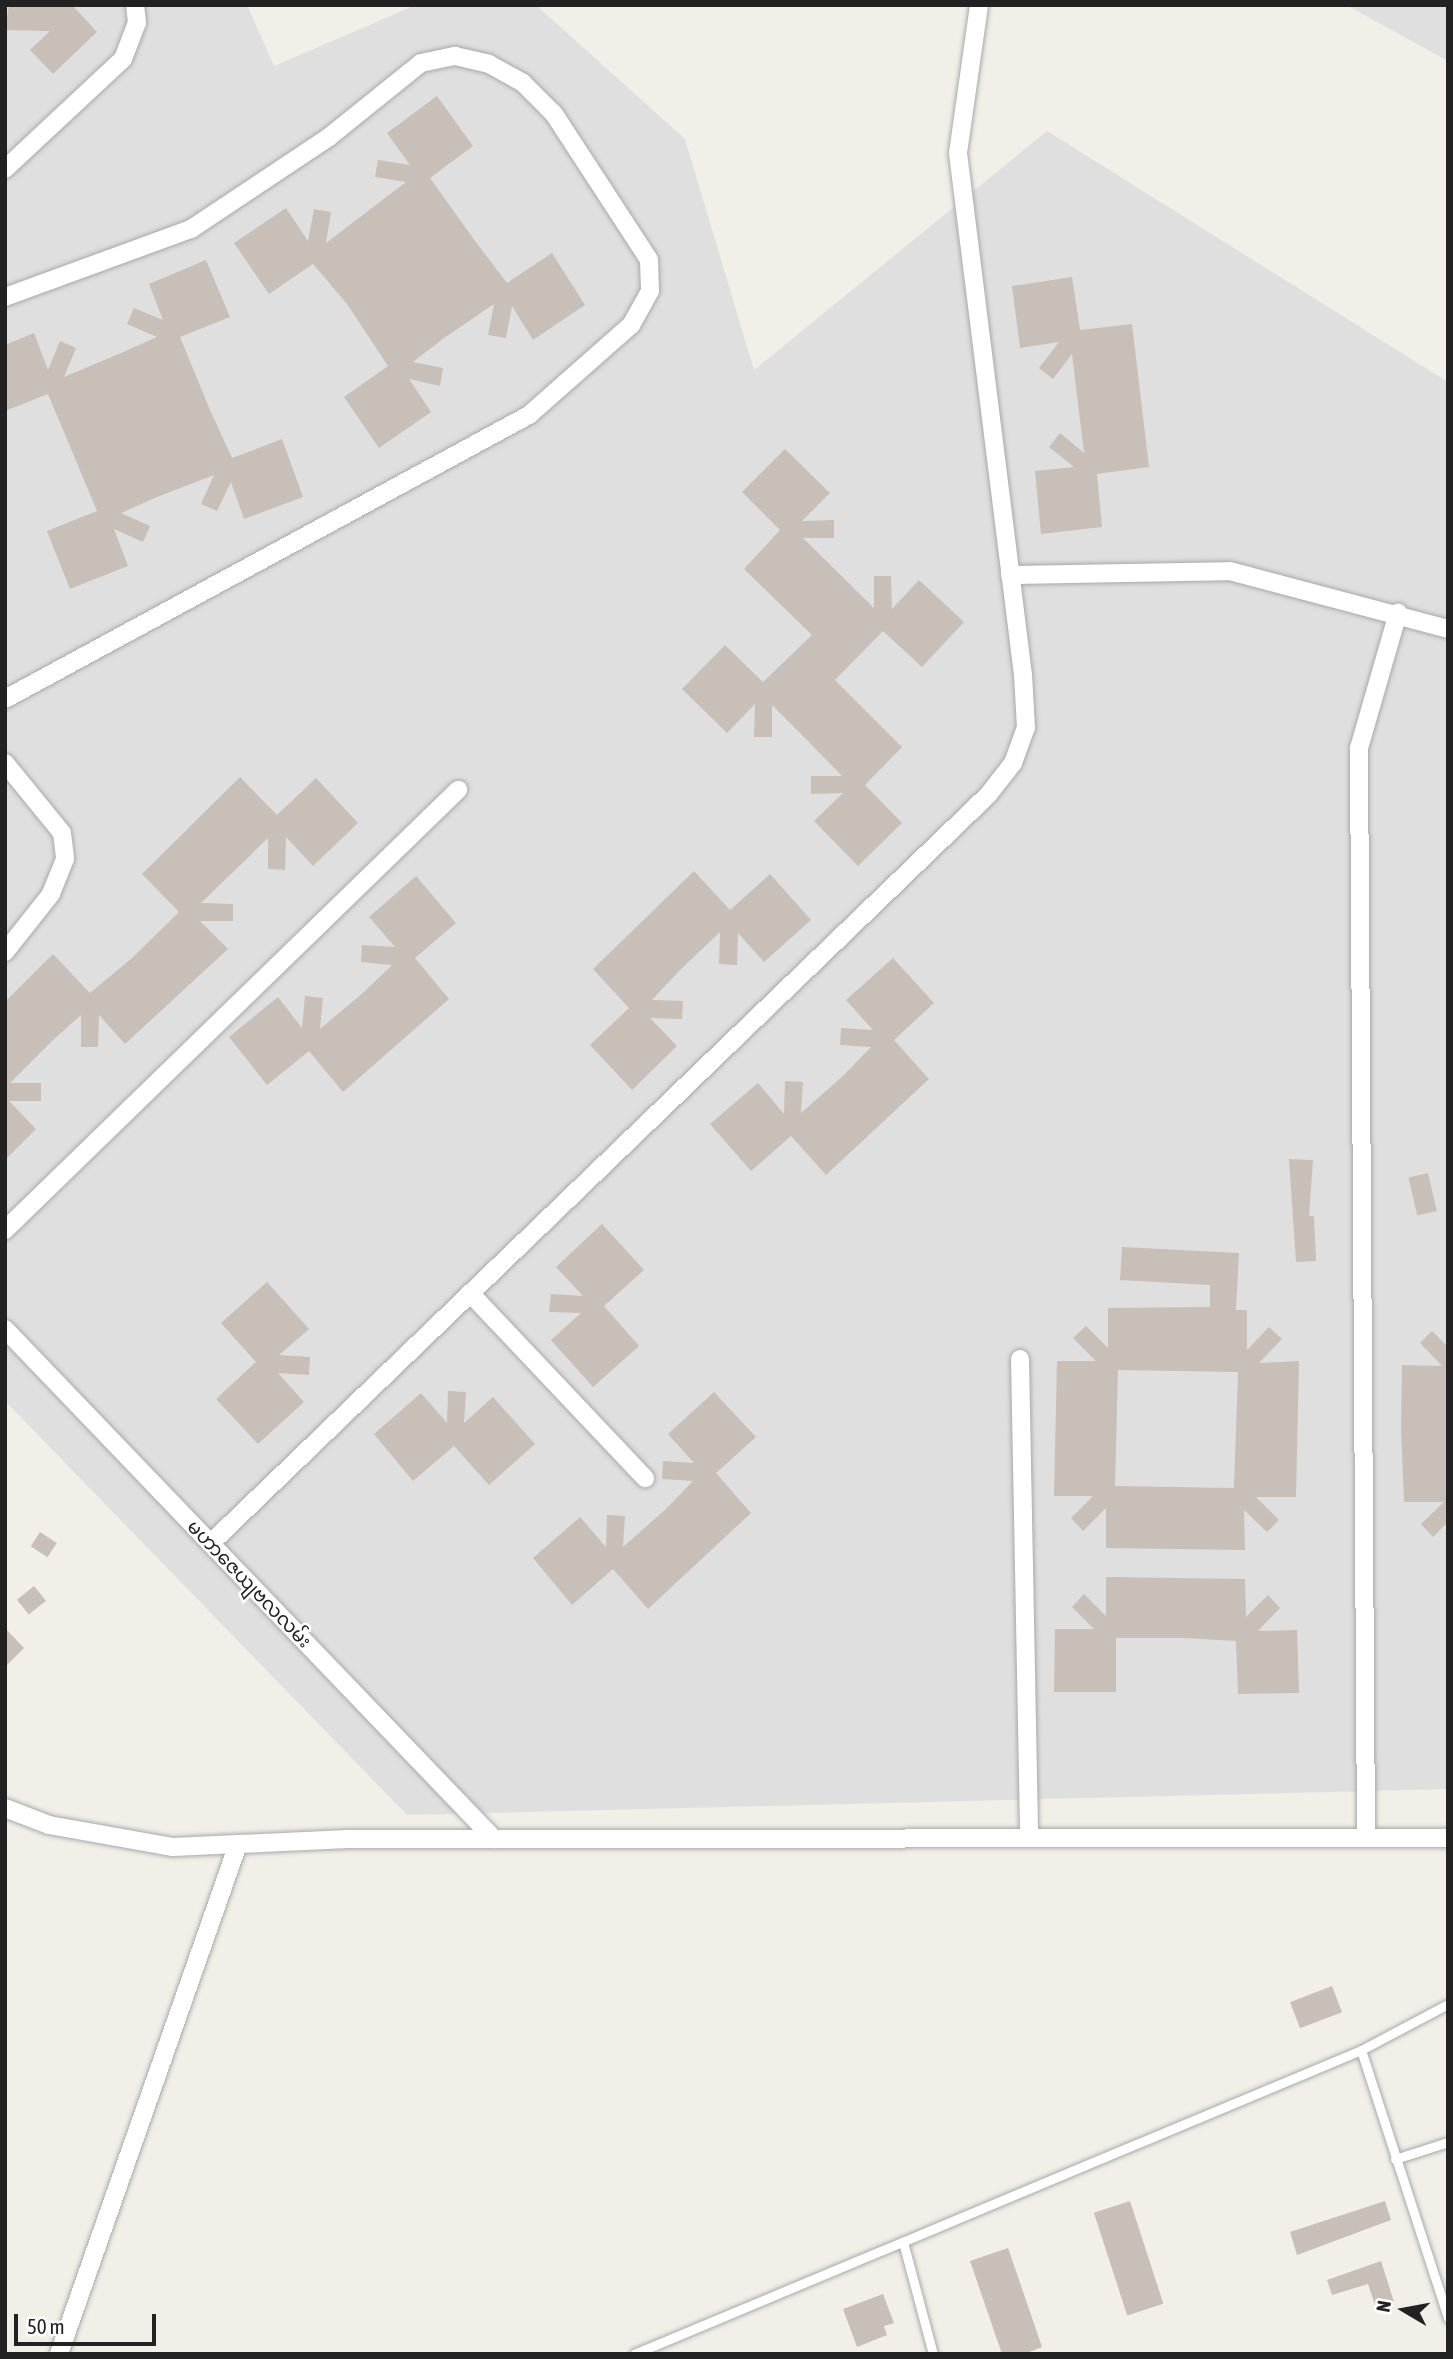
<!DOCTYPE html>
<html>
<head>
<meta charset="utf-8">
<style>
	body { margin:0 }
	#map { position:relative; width:1453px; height:2359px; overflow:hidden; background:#f2efe9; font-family:"Asap Condensed","Noto Sans Myanmar",sans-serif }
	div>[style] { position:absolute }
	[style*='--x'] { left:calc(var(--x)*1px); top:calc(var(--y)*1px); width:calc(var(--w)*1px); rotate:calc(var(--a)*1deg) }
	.residential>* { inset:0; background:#e0dfdf }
	.building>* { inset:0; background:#c7bfb8; transform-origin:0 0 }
	.roads { filter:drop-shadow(0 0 2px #a9a9a9) drop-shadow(0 0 2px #a9a9a9) }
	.lane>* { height:9px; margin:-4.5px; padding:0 4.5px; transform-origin:4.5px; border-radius:4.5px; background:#fff }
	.street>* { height:18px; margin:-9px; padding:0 9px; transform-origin:9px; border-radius:9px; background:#fff }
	span { translate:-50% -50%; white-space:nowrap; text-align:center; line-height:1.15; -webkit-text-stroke:5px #fff; paint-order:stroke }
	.street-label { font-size:19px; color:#222 }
	.frame { position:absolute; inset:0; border:7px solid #222; pointer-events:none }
	.north { position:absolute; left:1369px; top:2275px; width:70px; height:70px; -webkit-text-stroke:5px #fff; paint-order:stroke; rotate:280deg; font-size:19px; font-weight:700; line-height:28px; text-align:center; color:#222 }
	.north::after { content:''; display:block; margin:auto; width:24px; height:32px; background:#222; clip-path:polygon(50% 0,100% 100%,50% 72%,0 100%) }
	.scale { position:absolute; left:14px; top:2314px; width:142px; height:32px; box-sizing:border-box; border:4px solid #222; border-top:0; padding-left:9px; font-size:21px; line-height:24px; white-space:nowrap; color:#222; -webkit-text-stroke:5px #fff; paint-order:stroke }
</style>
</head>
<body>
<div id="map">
	<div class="residential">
		<i style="clip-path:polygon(5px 5px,247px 5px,274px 66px,416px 5px,536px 5px,685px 139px,754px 370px,1047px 131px,1448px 382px,1448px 1789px,407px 1815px,5px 1401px)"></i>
		<i style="clip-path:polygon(1346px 5px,1448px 5px,1448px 61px)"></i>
	</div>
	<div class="building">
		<i style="clip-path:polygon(9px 5px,72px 5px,97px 32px,53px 74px,30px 50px,50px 31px,5px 30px)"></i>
		<i style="clip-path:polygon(437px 96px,473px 146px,430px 178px,475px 241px,507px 283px,552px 253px,585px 305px,533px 340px,512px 306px,506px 338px,488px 335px,494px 304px,444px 338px,413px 362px,443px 368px,440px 386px,409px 379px,431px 412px,379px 448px,344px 397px,388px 366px,347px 304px,313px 264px,269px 294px,234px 243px,286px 208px,308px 241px,314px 209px,331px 212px,326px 243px,406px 182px,375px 177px,378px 160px,410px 165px,387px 133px)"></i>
		<i style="clip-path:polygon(206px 260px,230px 317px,180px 337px,210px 410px,232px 458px,282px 439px,303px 497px,244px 519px,231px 482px,217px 511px,201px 504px,214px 475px,157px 497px,121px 513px,150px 526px,143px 542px,114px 529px,128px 566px,70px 589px,47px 531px,97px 511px,48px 394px,5px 411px,5px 345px,34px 333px,48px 370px,60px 341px,76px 348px,64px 377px,121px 353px,157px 337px,127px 324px,134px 308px,163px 320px,149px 284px)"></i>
		<i style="clip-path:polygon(1072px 277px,1080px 330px,1132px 324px,1149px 467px,1097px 474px,1102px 527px,1041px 534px,1035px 471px,1074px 467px,1049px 447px,1060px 433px,1084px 453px,1072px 354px,1053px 379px,1039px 368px,1059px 342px,1020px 348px,1012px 286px)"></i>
		<i style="clip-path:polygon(785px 449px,830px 493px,802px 521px,834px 520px,834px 538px,803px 538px,874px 608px,874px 576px,891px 576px,892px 609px,919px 580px,964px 622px,922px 667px,883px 631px,835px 680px,902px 747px,865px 785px,902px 823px,858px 866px,814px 821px,843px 793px,811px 794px,811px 776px,842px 776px,805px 738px,772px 705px,772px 737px,754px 737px,755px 704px,727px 733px,682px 689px,725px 645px,763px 682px,812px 635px,744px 569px,780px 530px,742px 492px)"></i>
		<i style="clip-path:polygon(240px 777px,277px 815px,316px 778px,358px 823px,313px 866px,286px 837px,285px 870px,268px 869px,268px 838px,201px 903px,233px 904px,233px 921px,200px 921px,228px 949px,125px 1044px,99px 1015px,98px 1047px,81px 1047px,81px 1015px,52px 1041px,10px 1083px,41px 1083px,41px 1101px,9px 1101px,36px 1129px,5px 1160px,5px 1002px,53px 954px,90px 993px,132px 958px,179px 912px,142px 874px)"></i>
		<i style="clip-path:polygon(694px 871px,730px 910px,770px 874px,811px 920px,764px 962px,738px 933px,737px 965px,719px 964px,720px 932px,679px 971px,652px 1000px,683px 1001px,682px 1019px,650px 1018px,677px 1046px,632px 1090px,590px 1045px,629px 1008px,593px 969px)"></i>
		<i style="clip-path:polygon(416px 876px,456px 923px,415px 958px,449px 999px,343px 1092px,309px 1051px,267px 1085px,229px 1037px,278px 997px,302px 1028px,305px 996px,323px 998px,320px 1029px,364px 992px,392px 965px,361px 962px,362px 945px,395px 947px,369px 917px)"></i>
		<i style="clip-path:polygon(893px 958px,934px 1003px,894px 1040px,929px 1079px,826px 1175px,791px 1136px,751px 1171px,710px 1124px,758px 1083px,784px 1114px,785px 1081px,803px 1082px,801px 1113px,844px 1075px,871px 1047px,840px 1045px,841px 1028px,873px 1030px,846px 1000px)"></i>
		<i style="clip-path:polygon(1289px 1159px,1313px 1160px,1309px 1216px,1314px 1216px,1316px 1261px,1296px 1262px)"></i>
		<i style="left:1428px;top:1173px;width:39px;height:20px;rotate:77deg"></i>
		<i style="clip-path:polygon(602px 1224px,644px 1270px,604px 1306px,639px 1346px,593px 1387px,551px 1340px,581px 1313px,549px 1312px,551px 1294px,583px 1296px,556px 1267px)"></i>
		<i style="clip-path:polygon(evenodd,1122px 1247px,1239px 1253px,1236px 1310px,1247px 1310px,1247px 1350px,1269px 1327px,1282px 1339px,1259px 1363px,1299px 1361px,1296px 1497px,1256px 1497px,1279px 1520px,1267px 1532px,1244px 1510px,1245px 1550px,1106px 1548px,1106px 1508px,1083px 1531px,1071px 1518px,1093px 1496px,1054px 1496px,1057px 1361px,1096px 1361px,1073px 1338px,1086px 1326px,1108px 1348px,1108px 1308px,1210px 1307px,1210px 1285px,1120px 1280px,1122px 1247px,1118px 1370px,1238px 1372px,1234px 1488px,1115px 1486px,1118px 1370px)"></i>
		<i style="clip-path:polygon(267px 1282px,309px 1329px,279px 1355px,310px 1357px,309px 1375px,278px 1373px,304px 1402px,258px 1444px,216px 1399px,256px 1362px,221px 1323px)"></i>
		<i style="clip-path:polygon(1432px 1331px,1448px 1347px,1448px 1522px,1433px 1537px,1421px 1524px,1444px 1502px,1404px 1502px,1401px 1428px,1402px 1365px,1442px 1366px,1420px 1343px)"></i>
		<i style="clip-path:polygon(448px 1391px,466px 1392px,464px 1423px,493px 1397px,535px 1444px,489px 1485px,454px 1446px,413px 1481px,374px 1434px,421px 1393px,447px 1423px)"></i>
		<i style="clip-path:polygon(714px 1392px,756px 1437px,716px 1473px,751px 1513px,648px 1609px,613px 1569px,572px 1605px,533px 1558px,580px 1517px,606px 1547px,607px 1515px,625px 1516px,623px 1547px,666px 1509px,693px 1481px,662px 1479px,663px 1461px,694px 1463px,668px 1434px)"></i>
		<i style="left:40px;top:1532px;width:20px;height:17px;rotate:33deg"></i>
		<i style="clip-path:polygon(1106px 1577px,1245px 1579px,1246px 1617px,1268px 1595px,1280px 1608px,1258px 1631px,1297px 1630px,1299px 1693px,1238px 1694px,1236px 1641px,1183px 1638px,1116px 1638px,1116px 1692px,1054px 1692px,1055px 1629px,1094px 1629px,1072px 1607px,1084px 1594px,1106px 1616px)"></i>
		<i style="left:34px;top:1586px;width:19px;height:22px;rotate:51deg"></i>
		<i style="clip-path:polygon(5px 1628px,24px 1648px,5px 1667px)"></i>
		<i style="left:1332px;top:1986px;width:28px;height:45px;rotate:69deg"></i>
		<i style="left:1130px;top:2201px;width:108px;height:38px;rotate:72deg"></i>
		<i style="clip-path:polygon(1385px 2201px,1391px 2220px,1297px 2255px,1290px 2232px)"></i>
		<i style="clip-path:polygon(1008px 2248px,1042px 2347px,1024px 2354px,1002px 2354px,970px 2261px)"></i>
		<i style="clip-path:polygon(1381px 2261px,1394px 2302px,1376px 2308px,1368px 2284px,1332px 2295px,1327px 2280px)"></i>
		<i style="clip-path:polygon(883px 2294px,894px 2323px,884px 2326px,887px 2335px,857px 2347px,843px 2309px)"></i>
	</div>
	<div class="roads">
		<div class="lane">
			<i style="--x:1448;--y:2004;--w:98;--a:152.1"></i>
			<i style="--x:1361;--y:2050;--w:282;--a:72"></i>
			<i style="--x:1395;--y:2159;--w:56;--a:-17.8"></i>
			<i style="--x:903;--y:2242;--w:116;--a:75"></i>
			<i style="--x:634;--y:2354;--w:788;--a:-22.69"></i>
		</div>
		<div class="street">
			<i style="--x:5;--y:169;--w:161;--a:-43"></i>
			<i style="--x:123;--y:59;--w:39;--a:-69"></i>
			<i style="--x:137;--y:23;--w:18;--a:-96"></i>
			<i style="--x:5;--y:297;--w:198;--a:-20.1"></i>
			<i style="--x:191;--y:229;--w:166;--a:-33.7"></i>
			<i style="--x:329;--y:137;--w:118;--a:-38.8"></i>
			<i style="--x:421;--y:63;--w:35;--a:-12"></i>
			<i style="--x:455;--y:56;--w:35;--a:13"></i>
			<i style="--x:489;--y:64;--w:39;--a:29"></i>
			<i style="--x:523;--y:83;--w:44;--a:45"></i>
			<i style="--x:554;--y:114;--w:174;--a:56.9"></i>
			<i style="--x:649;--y:260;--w:31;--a:88"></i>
			<i style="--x:650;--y:291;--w:39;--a:119"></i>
			<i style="--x:631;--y:325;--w:136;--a:138.6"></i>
			<i style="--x:529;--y:415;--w:596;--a:151.54"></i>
			<i style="--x:1010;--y:575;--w:220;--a:-1"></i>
			<i style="--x:1230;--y:571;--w:226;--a:14.9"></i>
			<i style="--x:5;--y:763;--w:90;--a:50.8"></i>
			<i style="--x:62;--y:833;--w:26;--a:83"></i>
			<i style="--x:65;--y:859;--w:38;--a:112"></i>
			<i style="--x:51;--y:894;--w:74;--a:128.4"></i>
			<i style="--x:5;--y:1230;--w:632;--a:-44.17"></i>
			<i style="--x:470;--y:1293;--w:255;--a:46.6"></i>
			<i style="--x:5;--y:1329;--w:707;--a:46.2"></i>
			<i style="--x:1020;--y:1359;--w:479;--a:88.9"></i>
			<i style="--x:211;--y:1543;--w:1079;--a:-43.91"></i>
			<i style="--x:988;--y:795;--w:41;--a:-52"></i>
			<i style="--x:1013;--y:763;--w:37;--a:-70"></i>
			<i style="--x:1026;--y:728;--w:53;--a:-93.2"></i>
			<i style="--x:1023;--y:675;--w:526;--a:-97.1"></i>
			<i style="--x:958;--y:153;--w:149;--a:-81.9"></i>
			<i style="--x:5;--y:1808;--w:47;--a:21.1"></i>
			<i style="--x:49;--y:1825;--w:126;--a:10.1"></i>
			<i style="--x:173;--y:1847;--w:175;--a:-2.6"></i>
			<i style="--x:348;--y:1839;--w:1100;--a:-0.05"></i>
			<i style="--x:1366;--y:1838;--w:1090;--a:-90.37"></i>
			<i style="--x:1359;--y:748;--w:141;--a:-73.9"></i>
			<i style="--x:59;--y:2354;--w:537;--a:-70.65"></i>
		</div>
	</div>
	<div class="street-label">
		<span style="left:249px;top:1584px;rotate:46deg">မဟာဇေယျဗလလမ်း</span>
	</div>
	<div class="frame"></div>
	<div class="north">N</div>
	<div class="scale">50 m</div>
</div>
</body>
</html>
